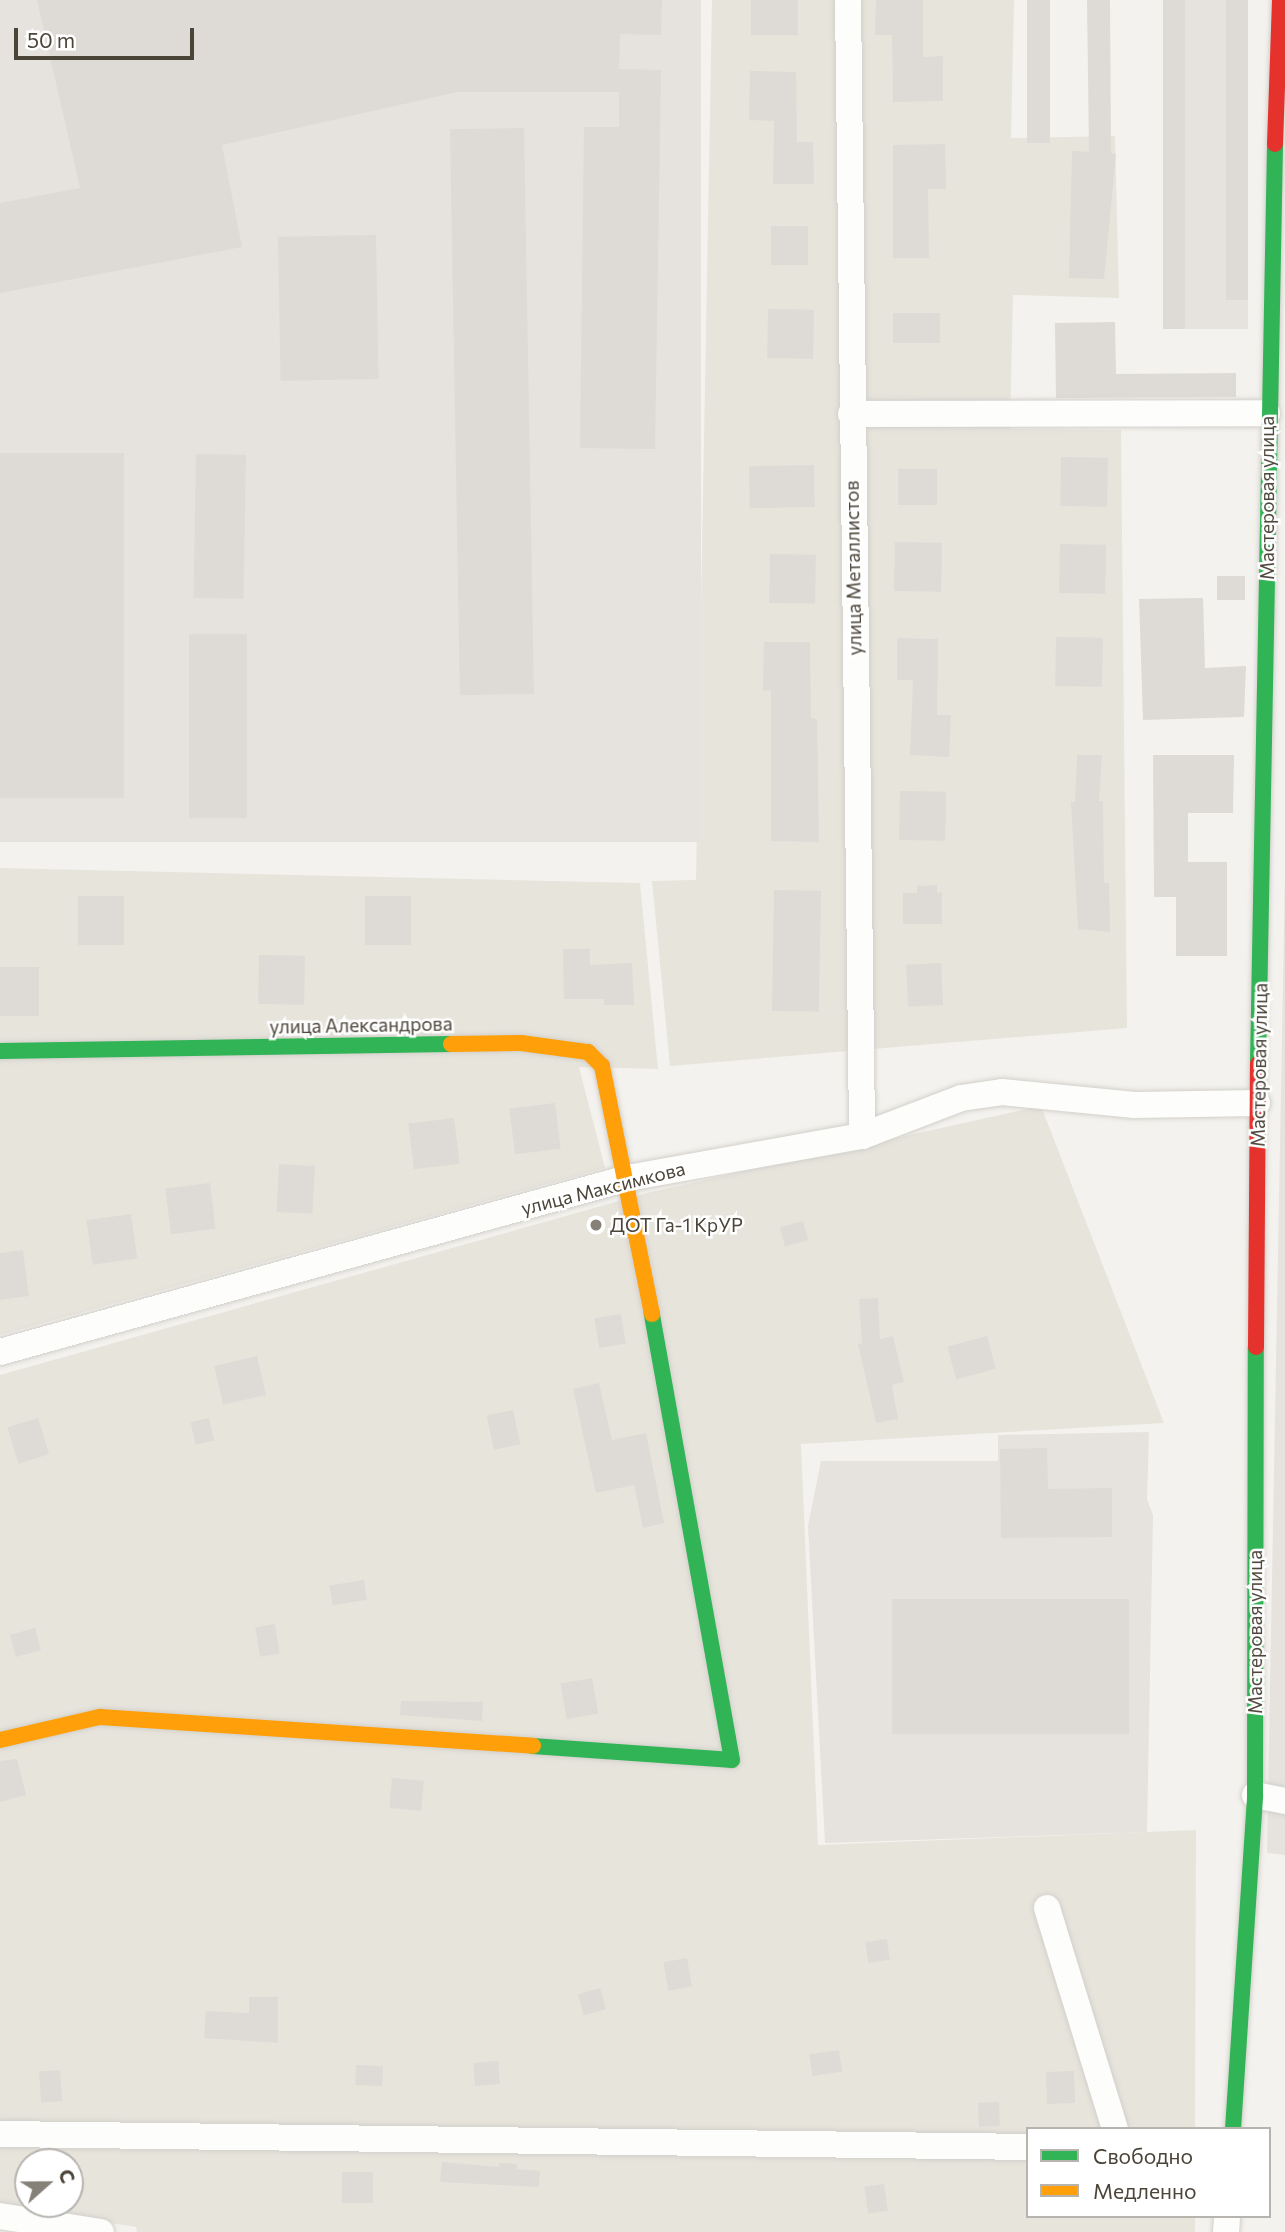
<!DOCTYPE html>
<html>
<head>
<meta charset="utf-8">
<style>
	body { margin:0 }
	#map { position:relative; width:1285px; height:2232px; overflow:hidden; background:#f4f2ee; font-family:Commissioner,sans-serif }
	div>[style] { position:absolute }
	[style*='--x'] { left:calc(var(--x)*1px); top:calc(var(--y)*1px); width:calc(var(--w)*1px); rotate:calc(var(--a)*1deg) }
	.residential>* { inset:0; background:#e7e4dc }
	.industrial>* { inset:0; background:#e6e2de; transform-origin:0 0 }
	.building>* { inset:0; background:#dedbd6; transform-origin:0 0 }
	.roads { filter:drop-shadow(0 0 2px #d2d0cb) drop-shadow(0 0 2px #d2d0cb) }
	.street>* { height:26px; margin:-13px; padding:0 13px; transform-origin:13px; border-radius:13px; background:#fdfdfc }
	.fast>* { height:16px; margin:-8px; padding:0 8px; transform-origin:8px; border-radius:8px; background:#30b455 }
	.slow>* { height:16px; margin:-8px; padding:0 8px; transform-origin:8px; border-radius:8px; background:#ff9f0a }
	.jam>* { height:16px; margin:-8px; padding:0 8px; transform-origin:8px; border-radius:8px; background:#e5322d }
	.dots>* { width:19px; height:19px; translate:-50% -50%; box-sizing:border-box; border:4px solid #fff; border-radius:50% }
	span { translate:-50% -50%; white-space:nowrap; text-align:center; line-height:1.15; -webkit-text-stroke:5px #fff; paint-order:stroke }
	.street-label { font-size:19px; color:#4b4439 }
	.poi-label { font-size:19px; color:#4b4439 }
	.left { translate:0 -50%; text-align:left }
	.legend { position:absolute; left:1026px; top:2127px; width:245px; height:91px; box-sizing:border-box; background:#fff; border:2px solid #b7b4b0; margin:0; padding:9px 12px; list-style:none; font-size:21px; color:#4b4439 }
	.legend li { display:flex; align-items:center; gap:14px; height:35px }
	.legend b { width:35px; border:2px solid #b7b4b0 }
	.north { position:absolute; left:14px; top:2148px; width:70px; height:70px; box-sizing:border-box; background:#fff; border:2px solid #b7b4b0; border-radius:50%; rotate:69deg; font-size:19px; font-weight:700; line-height:28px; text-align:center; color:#4b4439 }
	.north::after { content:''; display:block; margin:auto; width:24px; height:32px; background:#868178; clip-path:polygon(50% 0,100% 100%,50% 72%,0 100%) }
	.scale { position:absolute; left:14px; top:28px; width:180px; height:32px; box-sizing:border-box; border:4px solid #4b4439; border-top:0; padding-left:9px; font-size:21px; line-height:24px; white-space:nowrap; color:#4b4439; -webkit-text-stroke:5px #fff; paint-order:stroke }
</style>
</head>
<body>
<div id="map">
	<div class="residential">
		<i style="clip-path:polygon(712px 0,1014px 0,1011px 138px,1115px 136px,1119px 298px,1013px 295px,1010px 429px,1121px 430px,1127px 1028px,670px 1066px,652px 881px,696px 880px)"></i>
		<i style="clip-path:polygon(0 868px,640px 883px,658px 1069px,579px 1067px,605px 1168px,0 1335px)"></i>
		<i style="clip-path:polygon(evenodd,1041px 1106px,1164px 1423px,801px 1444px,818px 1845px,1196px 1830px,1195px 2129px,1028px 2129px,1028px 2216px,1195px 2216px,1195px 2232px,137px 2232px,136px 2227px,0 2206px,0 1375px,651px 1192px,1041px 1106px,28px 2162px,70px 2162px,70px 2204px,28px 2204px,28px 2162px)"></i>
	</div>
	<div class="industrial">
		<i style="left:0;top:0;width:701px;height:842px"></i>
		<i style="left:1163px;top:0;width:85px;height:329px"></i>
		<i style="clip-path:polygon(1285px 873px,1285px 1855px,1267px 1853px)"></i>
		<i style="clip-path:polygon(1149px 1432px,1147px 1499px,1153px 1515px,1147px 1832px,825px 1843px,808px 1526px,821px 1461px,998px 1461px,998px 1435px)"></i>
	</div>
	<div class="building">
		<i style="clip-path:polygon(37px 0,662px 0,661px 35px,620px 34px,619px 69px,661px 70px,655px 449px,580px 448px,584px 127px,619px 127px,619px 92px,457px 92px,222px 145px,242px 247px,0 293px,0 203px,80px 188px)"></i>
		<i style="left:751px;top:0;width:47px;height:35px"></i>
		<i style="clip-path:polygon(876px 0,923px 0,923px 57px,943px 56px,943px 101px,893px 102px,892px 35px,875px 35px)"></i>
		<i style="left:1027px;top:0;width:23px;height:143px"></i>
		<i style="clip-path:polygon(1087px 0,1110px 0,1111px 153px,1116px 154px,1104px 279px,1069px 278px,1072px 151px,1089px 152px)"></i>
		<i style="left:1163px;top:0;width:22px;height:329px"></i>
		<i style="left:1226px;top:0;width:22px;height:300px"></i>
		<i style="clip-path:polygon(750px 71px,796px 72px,797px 142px,813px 142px,814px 184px,773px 184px,774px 121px,749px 120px)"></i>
		<i style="left:524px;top:128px;width:566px;height:74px;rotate:89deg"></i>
		<i style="clip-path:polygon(945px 144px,946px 189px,928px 189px,929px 258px,893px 258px,893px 145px)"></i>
		<i style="left:771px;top:226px;width:37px;height:39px"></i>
		<i style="left:376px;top:235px;width:144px;height:98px;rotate:89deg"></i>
		<i style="left:768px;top:309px;width:46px;height:49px;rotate:1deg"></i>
		<i style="left:893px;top:313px;width:47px;height:30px"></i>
		<i style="clip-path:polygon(1115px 322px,1116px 374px,1236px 373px,1236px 397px,1056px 398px,1055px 323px)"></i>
		<i style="left:0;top:453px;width:124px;height:345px"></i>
		<i style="left:196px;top:454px;width:50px;height:144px;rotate:1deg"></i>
		<i style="left:1061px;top:457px;width:47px;height:49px;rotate:1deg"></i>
		<i style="left:814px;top:465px;width:42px;height:65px;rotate:89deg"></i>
		<i style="left:898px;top:469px;width:39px;height:36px"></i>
		<i style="left:895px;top:542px;width:47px;height:49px;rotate:1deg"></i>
		<i style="left:1060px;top:544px;width:46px;height:49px;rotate:1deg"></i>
		<i style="left:770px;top:554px;width:46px;height:49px;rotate:1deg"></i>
		<i style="left:1245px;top:576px;width:24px;height:28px;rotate:90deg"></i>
		<i style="clip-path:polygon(1203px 598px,1205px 668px,1246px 666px,1244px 717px,1143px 720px,1139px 599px)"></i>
		<i style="left:189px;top:634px;width:58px;height:184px"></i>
		<i style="left:1056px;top:637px;width:47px;height:49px;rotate:1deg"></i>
		<i style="clip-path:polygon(897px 638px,938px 639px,937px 715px,951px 715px,949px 757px,910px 755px,913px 680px,897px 680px)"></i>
		<i style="clip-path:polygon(764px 642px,810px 642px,811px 718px,817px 719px,819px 842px,771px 841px,771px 691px,763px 690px)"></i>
		<i style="clip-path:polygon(1077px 755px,1102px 755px,1099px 801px,1103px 801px,1104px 883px,1109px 883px,1110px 932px,1078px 929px,1071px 802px,1075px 802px)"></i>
		<i style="clip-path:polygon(1153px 755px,1234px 755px,1233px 813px,1188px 813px,1188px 862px,1227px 862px,1227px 956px,1176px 956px,1176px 897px,1154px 897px)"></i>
		<i style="left:900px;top:791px;width:46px;height:49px;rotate:1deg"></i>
		<i style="clip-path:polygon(937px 885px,937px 893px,942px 892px,942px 924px,903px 924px,903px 893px,917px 893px,917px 886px)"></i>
		<i style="left:774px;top:890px;width:47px;height:121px;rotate:1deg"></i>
		<i style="left:78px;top:896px;width:46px;height:49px"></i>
		<i style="left:365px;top:896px;width:46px;height:49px"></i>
		<i style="clip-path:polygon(563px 949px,590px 949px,590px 965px,632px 963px,634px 1005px,604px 1005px,604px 999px,564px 999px)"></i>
		<i style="left:259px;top:955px;width:46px;height:49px;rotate:1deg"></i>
		<i style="left:941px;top:963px;width:42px;height:35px;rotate:87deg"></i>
		<i style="left:0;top:967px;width:39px;height:49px"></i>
		<i style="left:555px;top:1103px;width:46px;height:46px;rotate:83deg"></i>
		<i style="left:454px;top:1118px;width:46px;height:46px;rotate:83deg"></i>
		<i style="left:279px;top:1164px;width:36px;height:48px;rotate:3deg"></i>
		<i style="left:210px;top:1183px;width:46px;height:45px;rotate:83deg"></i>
		<i style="left:131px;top:1214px;width:45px;height:45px;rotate:82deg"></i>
		<i style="left:803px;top:1221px;width:20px;height:24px;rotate:75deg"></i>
		<i style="clip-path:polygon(23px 1250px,29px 1296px,0 1300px,0 1253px)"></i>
		<i style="clip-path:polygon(878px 1298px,880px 1339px,893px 1336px,904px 1382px,892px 1385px,898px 1419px,876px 1423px,858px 1344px,862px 1343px,859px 1299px)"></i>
		<i style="left:621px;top:1314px;width:30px;height:27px;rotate:81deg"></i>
		<i style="left:987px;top:1336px;width:34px;height:41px;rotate:75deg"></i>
		<i style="left:257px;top:1356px;width:40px;height:44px;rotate:77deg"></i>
		<i style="clip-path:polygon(599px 1383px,612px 1440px,646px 1433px,664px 1523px,643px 1528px,634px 1485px,596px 1493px,573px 1389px)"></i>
		<i style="left:513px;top:1410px;width:35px;height:27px;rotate:78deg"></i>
		<i style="left:38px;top:1418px;width:38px;height:32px;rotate:73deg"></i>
		<i style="left:209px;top:1418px;width:23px;height:19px;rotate:77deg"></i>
		<i style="clip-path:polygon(1047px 1448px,1048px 1489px,1112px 1488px,1112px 1537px,1001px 1538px,1000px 1449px)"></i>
		<i style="left:364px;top:1580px;width:20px;height:35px;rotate:81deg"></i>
		<i style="left:892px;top:1599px;width:237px;height:135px"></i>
		<i style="left:275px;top:1624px;width:30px;height:20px;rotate:81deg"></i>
		<i style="left:35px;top:1628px;width:23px;height:26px;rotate:75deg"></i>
		<i style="left:592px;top:1678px;width:36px;height:32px;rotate:80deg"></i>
		<i style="clip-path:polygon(401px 1701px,483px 1702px,482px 1721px,400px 1715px)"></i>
		<i style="clip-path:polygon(17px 1759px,26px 1795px,0 1802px,0 1761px)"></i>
		<i style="left:392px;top:1778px;width:32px;height:30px;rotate:5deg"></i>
		<i style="left:887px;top:1939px;width:21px;height:22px;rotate:82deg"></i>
		<i style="left:687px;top:1958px;width:29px;height:24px;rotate:80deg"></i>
		<i style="left:600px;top:1988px;width:22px;height:23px;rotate:74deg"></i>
		<i style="clip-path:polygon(249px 1997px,278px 1997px,278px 2043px,204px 2038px,206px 2011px,249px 2013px)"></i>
		<i style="left:839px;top:2050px;width:22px;height:30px;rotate:82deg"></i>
		<i style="left:498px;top:2061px;width:23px;height:25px;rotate:85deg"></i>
		<i style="left:356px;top:2065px;width:27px;height:20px;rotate:2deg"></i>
		<i style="left:60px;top:2070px;width:31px;height:21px;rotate:86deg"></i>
		<i style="left:1074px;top:2071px;width:32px;height:28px;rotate:88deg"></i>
		<i style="left:999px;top:2102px;width:24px;height:21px;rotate:88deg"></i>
		<i style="clip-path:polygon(442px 2162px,499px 2167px,499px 2163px,517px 2164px,517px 2169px,540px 2171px,539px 2187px,440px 2182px)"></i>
		<i style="left:342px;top:2172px;width:31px;height:31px"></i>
		<i style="left:884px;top:2184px;width:27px;height:20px;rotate:82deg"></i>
	</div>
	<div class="roads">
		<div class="street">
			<i style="--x:848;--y:0;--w:1136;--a:89.29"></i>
			<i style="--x:851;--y:414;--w:416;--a:-0.1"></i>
			<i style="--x:0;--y:1352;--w:652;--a:-15.49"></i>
			<i style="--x:628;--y:1178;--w:238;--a:-10.2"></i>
			<i style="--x:862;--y:1136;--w:106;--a:-21"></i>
			<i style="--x:961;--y:1098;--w:41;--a:-8.3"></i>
			<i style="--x:1002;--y:1092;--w:133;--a:5.6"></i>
			<i style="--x:1134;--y:1105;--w:123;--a:-0.9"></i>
			<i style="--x:1255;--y:1795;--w:31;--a:11"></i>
			<i style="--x:1047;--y:1908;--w:231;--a:72.9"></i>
			<i style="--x:0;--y:2134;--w:1028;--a:0.72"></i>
			<i style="--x:0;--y:2216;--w:102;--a:9"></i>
			<i style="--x:1226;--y:2232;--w:16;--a:-86"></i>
		</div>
		<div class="fast">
			<i style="--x:0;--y:1051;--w:451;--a:-0.9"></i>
			<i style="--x:1258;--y:1064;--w:920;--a:-88.94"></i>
			<i style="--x:533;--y:1746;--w:199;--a:4"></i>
			<i style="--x:732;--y:1760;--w:453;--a:-100.2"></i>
			<i style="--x:1233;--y:2129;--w:335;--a:-86.2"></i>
			<i style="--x:1255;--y:1795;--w:448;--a:-89.9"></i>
		</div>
		<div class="slow">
			<i style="--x:451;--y:1044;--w:70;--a:-0.8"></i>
			<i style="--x:521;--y:1043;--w:68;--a:7.7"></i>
			<i style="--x:588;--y:1052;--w:20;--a:45"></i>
			<i style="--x:602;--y:1066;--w:253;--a:78.6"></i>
			<i style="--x:0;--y:1740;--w:103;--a:-13"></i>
			<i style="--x:100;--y:1717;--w:434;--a:3.8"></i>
		</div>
		<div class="jam">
			<i style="--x:1275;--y:144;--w:144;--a:-88"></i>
			<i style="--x:1256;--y:1347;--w:283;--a:-89.6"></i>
		</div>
	</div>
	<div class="dots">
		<i style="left:596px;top:1225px;background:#868178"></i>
	</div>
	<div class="street-label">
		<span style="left:1267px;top:498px;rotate:-90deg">Мастеровая улица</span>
		<span style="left:853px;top:568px;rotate:-91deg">улица Металлистов</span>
		<span style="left:361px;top:1025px;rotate:-1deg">улица Александрова</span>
		<span style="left:1259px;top:1065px;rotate:-89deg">Мастеровая улица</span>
		<span style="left:603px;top:1188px;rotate:-14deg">улица Максимкова</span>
		<span style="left:1255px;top:1632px;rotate:-90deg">Мастеровая улица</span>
	</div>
	<div class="poi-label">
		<span class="left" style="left:610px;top:1225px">ДОТ Га-1 КрУР</span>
	</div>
	<ul class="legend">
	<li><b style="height:9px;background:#30b455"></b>Свободно</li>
	<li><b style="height:9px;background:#ff9f0a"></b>Медленно</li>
	</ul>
	<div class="north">С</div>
	<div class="scale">50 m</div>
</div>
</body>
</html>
